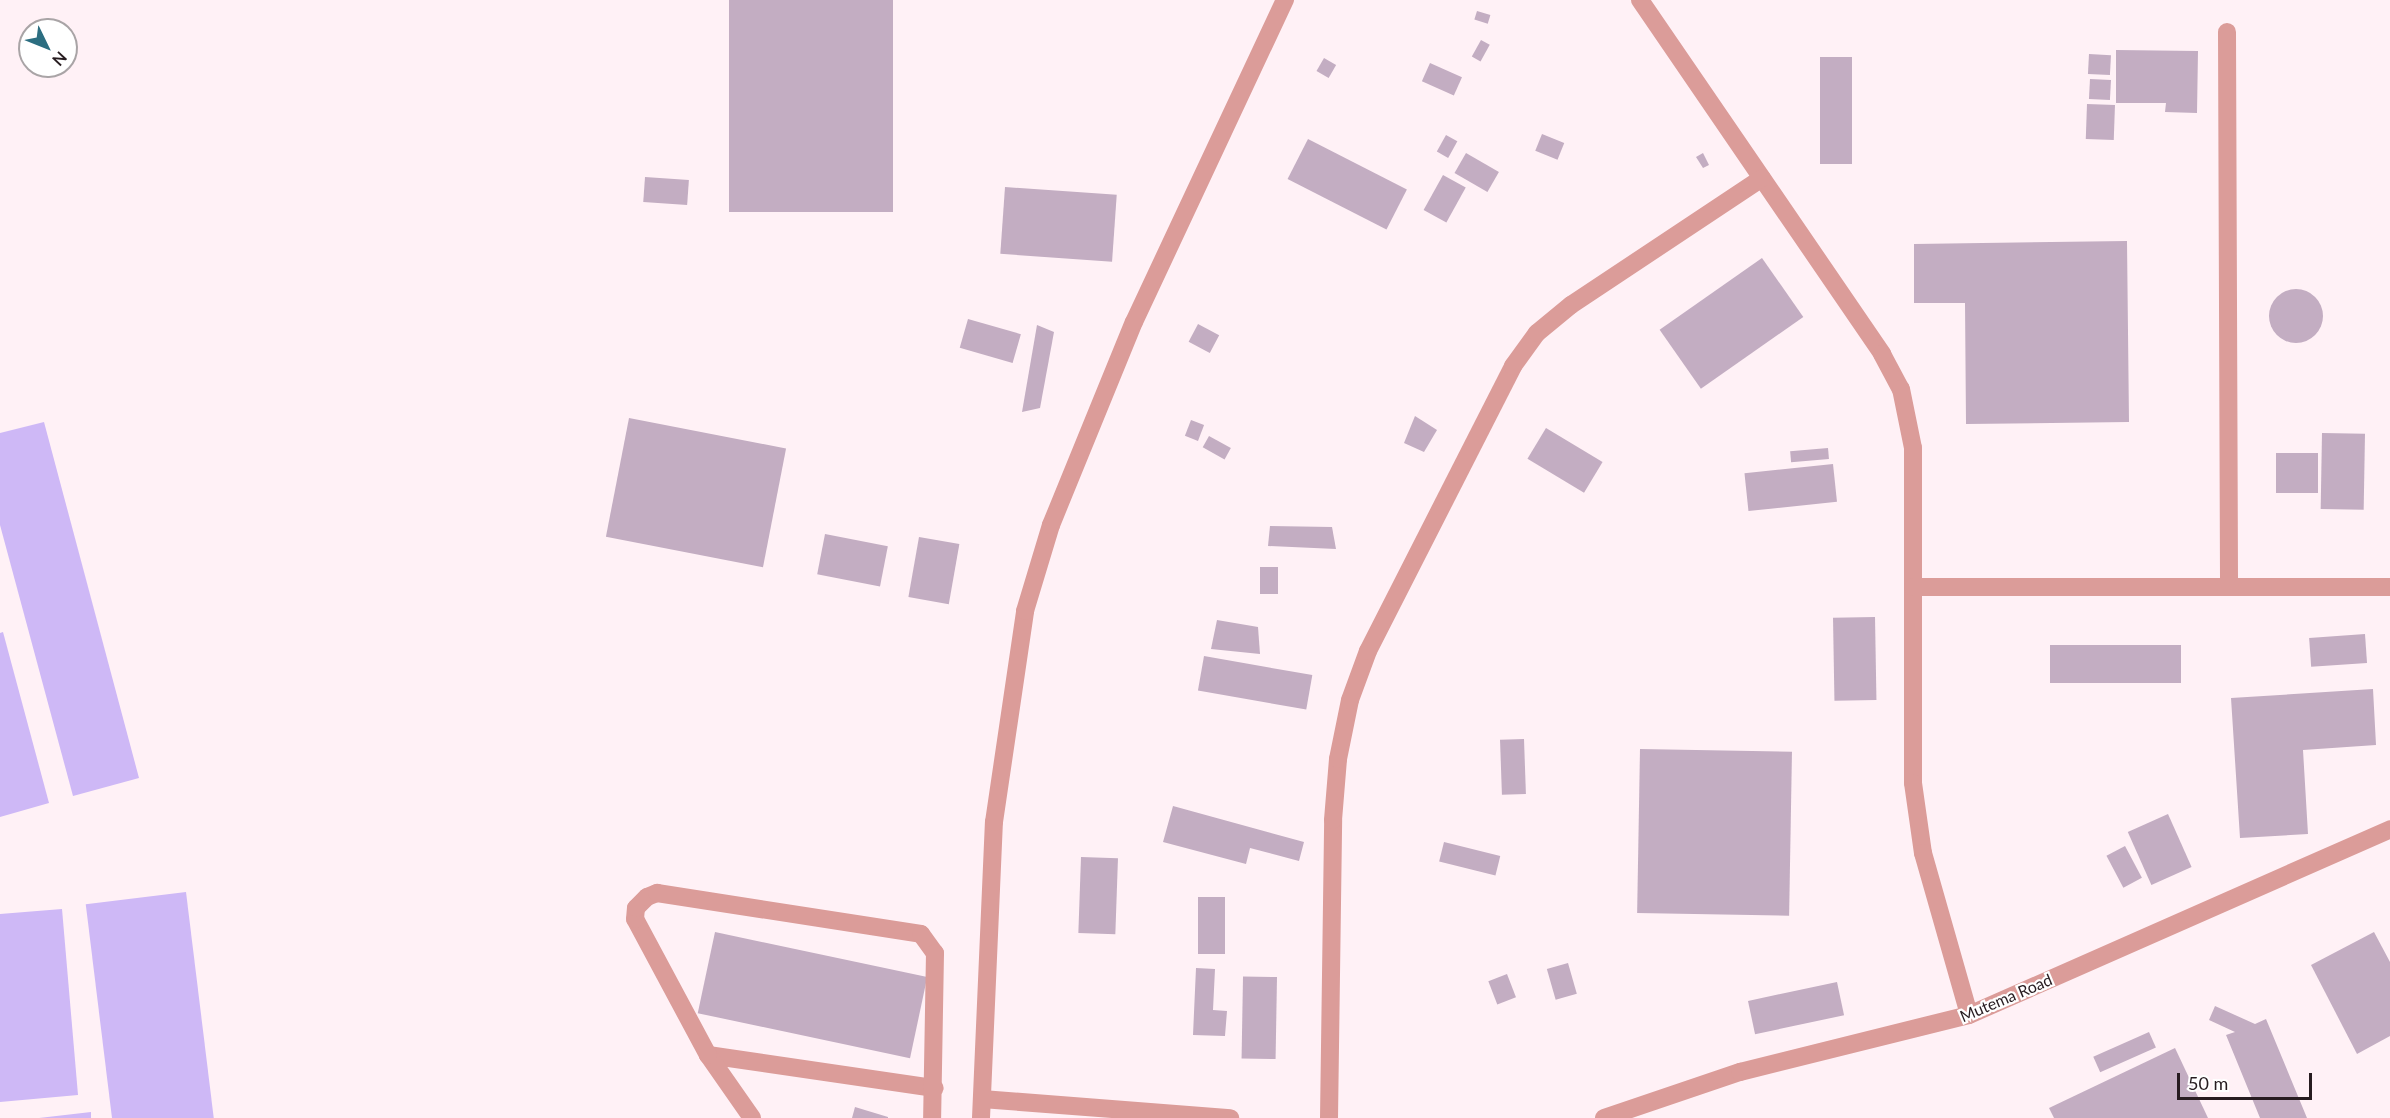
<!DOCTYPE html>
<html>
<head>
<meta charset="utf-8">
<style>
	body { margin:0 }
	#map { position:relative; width:2390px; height:1118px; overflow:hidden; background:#fff1f6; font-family:Lato,sans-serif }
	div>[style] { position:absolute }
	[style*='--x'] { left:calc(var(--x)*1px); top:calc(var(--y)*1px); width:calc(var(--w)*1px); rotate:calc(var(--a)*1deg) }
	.water>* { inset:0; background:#ceb8f6; transform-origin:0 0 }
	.building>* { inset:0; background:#c3adc2; transform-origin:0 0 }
	.round { border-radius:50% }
	.minor>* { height:18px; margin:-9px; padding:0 9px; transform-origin:9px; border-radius:9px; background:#db9c99 }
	span { translate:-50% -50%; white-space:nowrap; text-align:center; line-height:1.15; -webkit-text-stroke:4.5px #fff; paint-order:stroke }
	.street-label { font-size:16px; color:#271c20 }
	.north { position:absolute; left:18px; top:18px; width:60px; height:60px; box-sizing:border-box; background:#fff; border:2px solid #a9a4a6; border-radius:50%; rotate:133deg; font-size:16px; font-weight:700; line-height:24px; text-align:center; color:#271c20 }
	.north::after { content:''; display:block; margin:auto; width:21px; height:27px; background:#2c6e81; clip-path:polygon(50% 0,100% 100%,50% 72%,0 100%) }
	.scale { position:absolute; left:2177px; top:1073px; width:135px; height:27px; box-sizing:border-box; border:3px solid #271c20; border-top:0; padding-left:8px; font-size:18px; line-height:21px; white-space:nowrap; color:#271c20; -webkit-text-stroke:4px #fff; paint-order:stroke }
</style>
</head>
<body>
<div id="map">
	<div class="water">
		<i style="clip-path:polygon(44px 422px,139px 778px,73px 796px,0 525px,0 433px)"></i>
		<i style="clip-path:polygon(3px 632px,49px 803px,0 817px,0 633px)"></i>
		<i style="left:186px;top:892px;width:228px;height:101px;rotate:83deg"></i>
		<i style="clip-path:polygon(62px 909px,78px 1095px,0 1102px,0 914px)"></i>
		<i style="clip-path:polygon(91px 1112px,91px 1118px,39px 1118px)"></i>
	</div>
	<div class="building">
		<i style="left:729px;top:0;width:164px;height:212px"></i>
		<i style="left:1477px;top:11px;width:14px;height:9px;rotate:17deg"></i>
		<i style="left:1481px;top:40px;width:10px;height:19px;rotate:29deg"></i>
		<i style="clip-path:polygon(2116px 50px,2198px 51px,2197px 113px,2165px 112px,2166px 103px,2116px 103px)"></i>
		<i style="left:2089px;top:54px;width:22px;height:20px;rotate:3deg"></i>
		<i style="left:1820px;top:57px;width:32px;height:107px"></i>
		<i style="left:1324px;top:58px;width:14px;height:15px;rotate:30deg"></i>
		<i style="left:1430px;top:63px;width:35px;height:20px;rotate:24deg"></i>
		<i style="left:2090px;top:79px;width:21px;height:20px;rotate:3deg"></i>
		<i style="left:2087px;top:104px;width:28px;height:35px;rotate:2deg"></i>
		<i style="left:1542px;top:134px;width:24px;height:18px;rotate:22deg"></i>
		<i style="left:1446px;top:135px;width:13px;height:19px;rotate:29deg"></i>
		<i style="left:1308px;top:139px;width:111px;height:45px;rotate:27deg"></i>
		<i style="left:1466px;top:153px;width:38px;height:23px;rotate:30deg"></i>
		<i style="clip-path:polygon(1703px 153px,1709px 165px,1703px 168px,1696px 157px)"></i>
		<i style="left:1443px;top:175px;width:26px;height:40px;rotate:29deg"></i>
		<i style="left:645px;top:177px;width:44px;height:25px;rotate:4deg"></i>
		<i style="left:1005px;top:187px;width:112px;height:67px;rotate:4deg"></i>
		<i style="clip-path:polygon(2127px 241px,2129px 422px,1966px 424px,1965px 303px,1914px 303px,1914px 244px)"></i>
		<i style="left:1762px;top:258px;width:72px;height:125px;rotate:55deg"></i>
		<i class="round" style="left:2269px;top:289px;width:54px;height:54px"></i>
		<i style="left:968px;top:319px;width:55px;height:30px;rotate:16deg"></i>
		<i style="left:1198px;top:324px;width:24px;height:20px;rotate:28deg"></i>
		<i style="clip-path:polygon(1037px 325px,1054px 332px,1040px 408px,1022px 412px)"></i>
		<i style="clip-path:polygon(1415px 416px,1437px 430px,1424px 452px,1404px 443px)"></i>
		<i style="left:629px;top:418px;width:160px;height:121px;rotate:11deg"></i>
		<i style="left:1191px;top:420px;width:14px;height:17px;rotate:21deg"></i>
		<i style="left:1546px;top:428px;width:66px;height:36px;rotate:31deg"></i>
		<i style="left:2322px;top:433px;width:43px;height:76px;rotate:1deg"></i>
		<i style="left:1209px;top:436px;width:25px;height:13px;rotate:29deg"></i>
		<i style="left:1828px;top:448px;width:11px;height:38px;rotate:85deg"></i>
		<i style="left:2276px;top:453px;width:42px;height:40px"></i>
		<i style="left:1833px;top:464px;width:38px;height:89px;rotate:84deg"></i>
		<i style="clip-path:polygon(1270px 526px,1332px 527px,1336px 549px,1268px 546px)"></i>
		<i style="left:825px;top:534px;width:64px;height:41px;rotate:11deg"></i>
		<i style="left:919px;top:537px;width:41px;height:61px;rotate:10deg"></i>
		<i style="left:1260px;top:567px;width:18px;height:27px"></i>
		<i style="left:1875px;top:617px;width:83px;height:42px;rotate:89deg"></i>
		<i style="clip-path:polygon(1217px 620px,1258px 627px,1260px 654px,1211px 649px)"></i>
		<i style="left:2365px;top:634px;width:29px;height:56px;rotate:86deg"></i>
		<i style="left:2181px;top:645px;width:38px;height:131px;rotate:90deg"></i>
		<i style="left:1204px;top:656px;width:110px;height:35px;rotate:10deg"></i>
		<i style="clip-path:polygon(2373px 689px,2376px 745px,2303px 750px,2308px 834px,2240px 838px,2231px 698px)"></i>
		<i style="left:1524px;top:739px;width:55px;height:24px;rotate:88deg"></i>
		<i style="left:1640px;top:749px;width:152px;height:164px;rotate:1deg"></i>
		<i style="clip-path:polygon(1173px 806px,1304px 842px,1299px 861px,1250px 848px,1246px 864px,1163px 842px)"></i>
		<i style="left:2168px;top:814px;width:58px;height:44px;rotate:66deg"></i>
		<i style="left:1444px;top:842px;width:58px;height:20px;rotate:14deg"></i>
		<i style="left:2125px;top:846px;width:36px;height:21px;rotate:62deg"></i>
		<i style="left:1081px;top:857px;width:37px;height:76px;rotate:2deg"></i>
		<i style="left:1198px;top:897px;width:27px;height:57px"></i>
		<i style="left:715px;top:932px;width:217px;height:83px;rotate:12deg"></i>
		<i style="clip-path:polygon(2374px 932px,2390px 962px,2390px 1036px,2357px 1054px,2311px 965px)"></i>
		<i style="left:1568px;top:963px;width:32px;height:22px;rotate:74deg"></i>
		<i style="clip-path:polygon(1196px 968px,1215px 969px,1213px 1010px,1227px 1011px,1225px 1036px,1193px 1035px)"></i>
		<i style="left:1507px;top:974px;width:25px;height:20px;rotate:69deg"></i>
		<i style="left:1277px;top:977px;width:82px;height:34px;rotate:91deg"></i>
		<i style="left:1837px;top:982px;width:34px;height:91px;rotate:78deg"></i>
		<i style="clip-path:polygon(2215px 1006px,2255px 1024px,2266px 1019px,2307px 1118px,2260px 1118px,2226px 1035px,2235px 1032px,2209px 1020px)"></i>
		<i style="left:2149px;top:1032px;width:17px;height:61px;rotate:66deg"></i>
		<i style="clip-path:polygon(2175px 1048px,2208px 1118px,2054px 1118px,2049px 1108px)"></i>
		<i style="clip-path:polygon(855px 1107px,888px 1117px,888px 1118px,852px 1118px)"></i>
	</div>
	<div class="minor">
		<i style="--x:1640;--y:0;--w:429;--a:55.6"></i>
		<i style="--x:1882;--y:354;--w:40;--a:62"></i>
		<i style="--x:1901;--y:389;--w:60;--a:78.5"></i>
		<i style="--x:1913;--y:448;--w:335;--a:90"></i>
		<i style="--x:1913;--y:783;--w:71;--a:81.9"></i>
		<i style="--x:1923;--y:853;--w:168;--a:74.1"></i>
		<i style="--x:2227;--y:32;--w:555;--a:89.79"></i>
		<i style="--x:1913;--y:587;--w:477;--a:0"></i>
		<i style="--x:708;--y:1055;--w:229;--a:8.3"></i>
		<i style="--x:982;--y:1099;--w:249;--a:4.4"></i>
		<i style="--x:752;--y:1118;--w:77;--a:-124.9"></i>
		<i style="--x:708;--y:1055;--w:154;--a:-118.2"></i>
		<i style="--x:635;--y:919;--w:11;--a:-85"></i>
		<i style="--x:636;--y:908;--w:16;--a:-45"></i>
		<i style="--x:647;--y:897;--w:11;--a:-22"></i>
		<i style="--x:657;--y:893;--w:267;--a:8.8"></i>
		<i style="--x:921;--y:934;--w:24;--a:54"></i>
		<i style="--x:935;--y:953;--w:165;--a:91"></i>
		<i style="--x:981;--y:1118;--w:296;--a:-87.5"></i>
		<i style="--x:994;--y:822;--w:213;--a:-81.6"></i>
		<i style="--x:1025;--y:611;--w:90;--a:-73.2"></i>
		<i style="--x:1051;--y:525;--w:219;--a:-67.8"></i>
		<i style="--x:1134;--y:322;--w:356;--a:-64.9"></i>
		<i style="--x:1329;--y:1118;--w:298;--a:-89.2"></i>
		<i style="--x:1333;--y:820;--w:61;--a:-85.3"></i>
		<i style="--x:1338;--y:759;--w:60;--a:-78.5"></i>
		<i style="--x:1350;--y:700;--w:52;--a:-69.8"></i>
		<i style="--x:1368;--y:651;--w:320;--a:-63"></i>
		<i style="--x:1513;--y:366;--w:41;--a:-54"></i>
		<i style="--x:1537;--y:333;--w:44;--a:-39.5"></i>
		<i style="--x:1571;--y:305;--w:229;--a:-33.6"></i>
		<i style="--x:1604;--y:1118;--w:144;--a:-18.7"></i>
		<i style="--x:1740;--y:1072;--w:236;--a:-14"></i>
		<i style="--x:1969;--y:1015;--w:460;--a:-23.8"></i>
	</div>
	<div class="street-label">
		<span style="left:2006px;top:998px;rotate:-23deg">Mutema Road</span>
	</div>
	<div class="north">N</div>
	<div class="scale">50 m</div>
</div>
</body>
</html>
